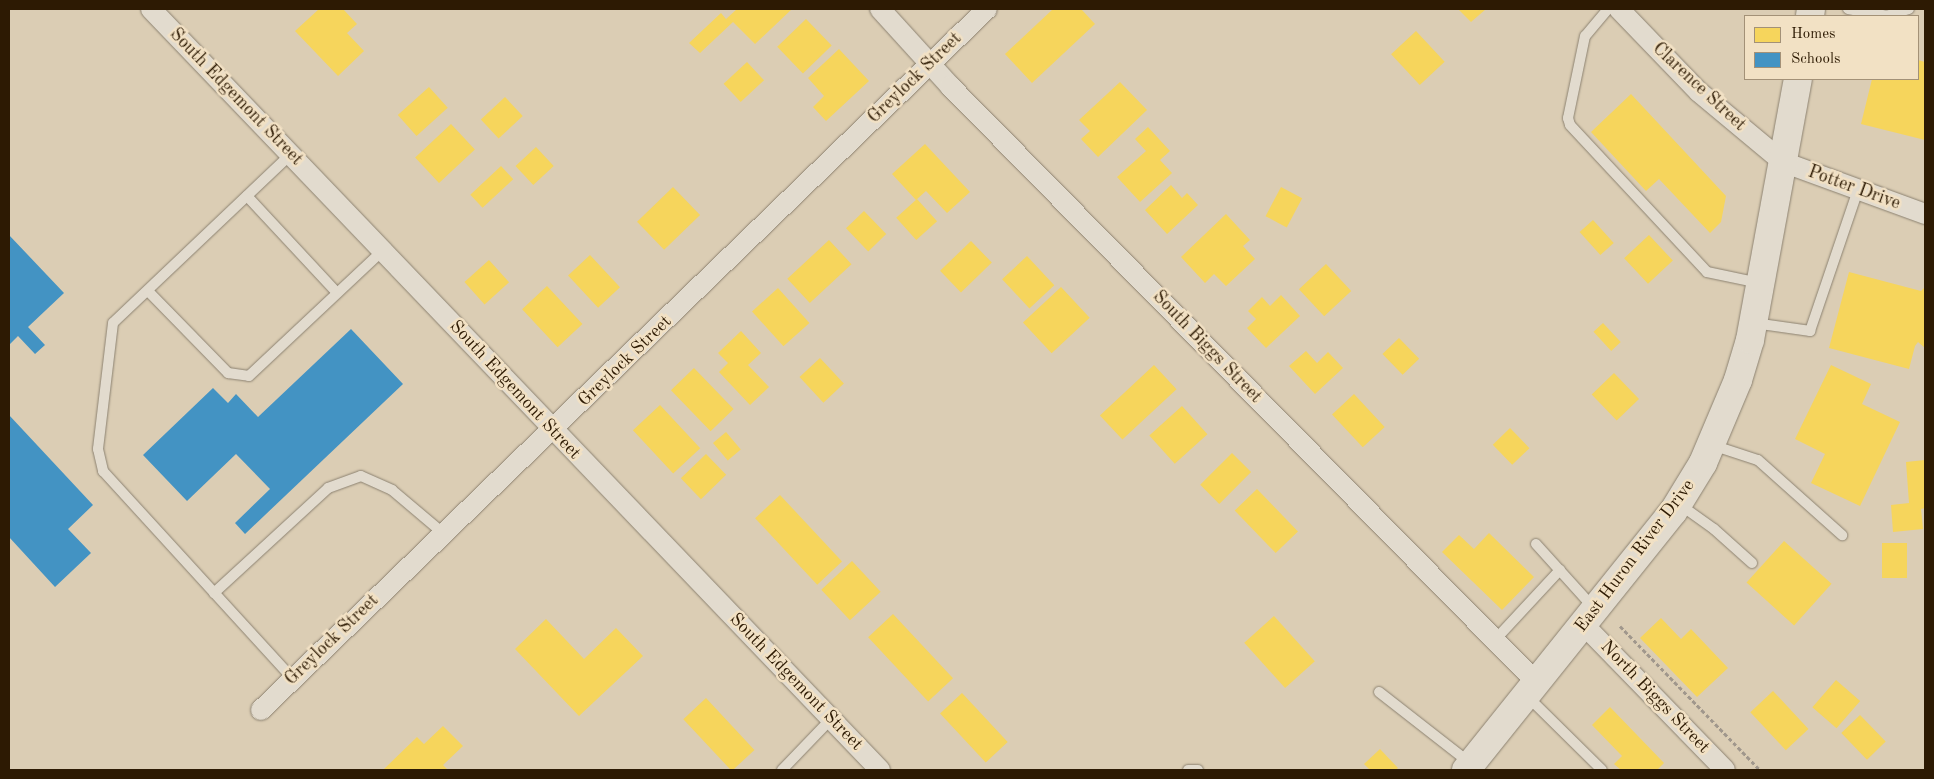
<!DOCTYPE html>
<html>
<head>
<meta charset="utf-8">
<style>
	body { margin:0 }
	#map { position:relative; width:1934px; height:779px; overflow:hidden; background:#dbcdb4; font-family:"Old Standard TT",serif }
	div>[style] { position:absolute }
	[style*='--x'] { left:calc(var(--x)*1px); top:calc(var(--y)*1px); width:calc(var(--w)*1px); rotate:calc(var(--a)*1deg) }
	.homes>* { inset:0; background:#f6d55c; transform-origin:0 0 }
	.schools>* { inset:0; background:#4393c3 }
	.path>* { height:3px; margin-top:-1.5px; transform-origin:0; background:repeating-linear-gradient(90deg,#a0978c 0 4px,transparent 0 6.5px) }
	.roads { filter:drop-shadow(0 0 1px #8c8271) drop-shadow(0 0 1px #8c8271) }
	.service>* { height:10px; margin:-5px; padding:0 5px; transform-origin:5px; border-radius:5px; background:#e2dbce }
	.minor>* { height:20px; margin:-10px; padding:0 10px; transform-origin:10px; border-radius:10px; background:#e2dbce }
	.secondary>* { height:28px; margin:-14px; padding:0 14px; transform-origin:14px; border-radius:14px; background:#e2dbce }
	span { translate:-50% -50%; white-space:nowrap; text-align:center; line-height:1.15; -webkit-text-stroke:5px #f2e1c4; paint-order:stroke }
	.street-label { font-size:18px; color:#2d1a03 }
	.frame { position:absolute; inset:0; border:10px solid #2d1a03; pointer-events:none }
	.legend { position:absolute; left:1744px; top:15px; width:175px; height:65px; box-sizing:border-box; background:#f2e1c4; border:1px solid #a39177; margin:0; padding:6px 9px; list-style:none; font-size:15px; color:#2d1a03 }
	.legend li { display:flex; align-items:center; gap:10px; height:25px }
	.legend b { width:25px; border:1px solid #a39177 }
</style>
</head>
<body>
<div id="map">
	<div class="homes">
		<i style="clip-path:polygon(319px 9px,343px 9px,357px 24px,347px 33px,364px 51px,338px 76px,295px 31px)"></i>
		<i style="clip-path:polygon(737px 9px,792px 9px,755px 44px,733px 22px,700px 53px,689px 43px,721px 13px,726px 19px)"></i>
		<i style="clip-path:polygon(1053px 9px,1081px 9px,1095px 24px,1032px 83px,1005px 54px)"></i>
		<i style="clip-path:polygon(1458px 9px,1486px 9px,1471px 22px)"></i>
		<i style="left:806px;top:19px;width:37px;height:40px;rotate:46deg"></i>
		<i style="left:1416px;top:31px;width:42px;height:34px;rotate:47deg"></i>
		<i style="clip-path:polygon(839px 49px,869px 81px,826px 121px,813px 107px,824px 96px,808px 78px)"></i>
		<i style="clip-path:polygon(1918px 60px,1925px 62px,1925px 140px,1861px 124px,1872px 79px,1918px 79px)"></i>
		<i style="left:747px;top:62px;width:25px;height:32px;rotate:47deg"></i>
		<i style="clip-path:polygon(1120px 82px,1147px 110px,1098px 157px,1081px 139px,1090px 131px,1079px 120px)"></i>
		<i style="left:429px;top:87px;width:28px;height:42px;rotate:48deg"></i>
		<i style="clip-path:polygon(1631px 94px,1726px 196px,1721px 222px,1710px 233px,1659px 179px,1646px 191px,1591px 132px)"></i>
		<i style="left:505px;top:97px;width:26px;height:33px;rotate:47deg"></i>
		<i style="left:451px;top:124px;width:35px;height:49px;rotate:47deg"></i>
		<i style="clip-path:polygon(1148px 127px,1170px 151px,1160px 160px,1172px 173px,1140px 202px,1117px 177px,1146px 151px,1135px 139px)"></i>
		<i style="clip-path:polygon(925px 144px,970px 192px,947px 213px,926px 191px,916px 200px,892px 174px)"></i>
		<i style="left:536px;top:147px;width:26px;height:28px;rotate:47deg"></i>
		<i style="left:501px;top:166px;width:18px;height:42px;rotate:47deg"></i>
		<i style="clip-path:polygon(1171px 185px,1182px 198px,1187px 193px,1198px 205px,1167px 234px,1145px 210px)"></i>
		<i style="left:673px;top:187px;width:39px;height:50px;rotate:46deg"></i>
		<i style="left:1281px;top:187px;width:24px;height:33px;rotate:28deg"></i>
		<i style="left:917px;top:199px;width:30px;height:28px;rotate:48deg"></i>
		<i style="left:864px;top:211px;width:32px;height:25px;rotate:46deg"></i>
		<i style="clip-path:polygon(1226px 214px,1250px 240px,1243px 246px,1255px 259px,1226px 286px,1214px 274px,1205px 283px,1181px 257px)"></i>
		<i style="left:1593px;top:220px;width:31px;height:18px;rotate:48deg"></i>
		<i style="left:1649px;top:235px;width:35px;height:34px;rotate:47deg"></i>
		<i style="left:829px;top:240px;width:33px;height:57px;rotate:47deg"></i>
		<i style="left:971px;top:241px;width:30px;height:43px;rotate:46deg"></i>
		<i style="left:590px;top:255px;width:44px;height:30px;rotate:47deg"></i>
		<i style="left:1027px;top:256px;width:40px;height:34px;rotate:47deg"></i>
		<i style="left:489px;top:260px;width:30px;height:33px;rotate:48deg"></i>
		<i style="left:1326px;top:264px;width:37px;height:37px;rotate:47deg"></i>
		<i style="clip-path:polygon(1849px 272px,1921px 291px,1925px 287px,1925px 348px,1918px 342px,1915px 346px,1909px 369px,1829px 348px)"></i>
		<i style="left:547px;top:286px;width:52px;height:34px;rotate:47deg"></i>
		<i style="left:1061px;top:287px;width:42px;height:52px;rotate:47deg"></i>
		<i style="left:778px;top:288px;width:47px;height:35px;rotate:48deg"></i>
		<i style="clip-path:polygon(1281px 295px,1300px 316px,1266px 348px,1247px 328px,1256px 319px,1248px 311px,1262px 297px,1270px 306px)"></i>
		<i style="left:1603px;top:323px;width:26px;height:13px;rotate:47deg"></i>
		<i style="clip-path:polygon(741px 331px,761px 353px,748px 365px,769px 387px,750px 405px,719px 372px,728px 363px,718px 353px)"></i>
		<i style="left:1399px;top:338px;width:29px;height:23px;rotate:46deg"></i>
		<i style="clip-path:polygon(1306px 351px,1317px 363px,1328px 352px,1343px 368px,1315px 394px,1289px 366px)"></i>
		<i style="left:820px;top:358px;width:35px;height:28px;rotate:47deg"></i>
		<i style="left:1154px;top:365px;width:33px;height:74px;rotate:47deg"></i>
		<i style="clip-path:polygon(1831px 365px,1871px 384px,1862px 404px,1900px 422px,1860px 506px,1811px 483px,1825px 454px,1795px 439px)"></i>
		<i style="left:694px;top:368px;width:57px;height:32px;rotate:46deg"></i>
		<i style="left:1614px;top:373px;width:36px;height:31px;rotate:46deg"></i>
		<i style="left:1354px;top:394px;width:45px;height:30px;rotate:47deg"></i>
		<i style="left:660px;top:405px;width:59px;height:37px;rotate:47deg"></i>
		<i style="left:1182px;top:406px;width:38px;height:44px;rotate:48deg"></i>
		<i style="left:1510px;top:428px;width:28px;height:24px;rotate:46deg"></i>
		<i style="left:726px;top:432px;width:23px;height:17px;rotate:50deg"></i>
		<i style="left:1232px;top:453px;width:27px;height:45px;rotate:45deg"></i>
		<i style="left:706px;top:454px;width:29px;height:35px;rotate:46deg"></i>
		<i style="clip-path:polygon(1925px 460px,1925px 508px,1921px 509px,1923px 529px,1893px 532px,1891px 505px,1909px 503px,1906px 462px)"></i>
		<i style="left:1257px;top:489px;width:59px;height:31px;rotate:46deg"></i>
		<i style="left:780px;top:495px;width:91px;height:34px;rotate:47deg"></i>
		<i style="clip-path:polygon(1489px 533px,1534px 577px,1502px 610px,1442px 552px,1459px 535px,1474px 549px)"></i>
		<i style="left:1784px;top:541px;width:64px;height:56px;rotate:42deg"></i>
		<i style="left:1882px;top:543px;width:25px;height:35px"></i>
		<i style="left:852px;top:561px;width:42px;height:42px;rotate:47deg"></i>
		<i style="left:893px;top:614px;width:88px;height:34px;rotate:47deg"></i>
		<i style="left:1274px;top:616px;width:61px;height:40px;rotate:48deg"></i>
		<i style="clip-path:polygon(1661px 618px,1681px 639px,1691px 629px,1728px 668px,1697px 697px,1640px 638px)"></i>
		<i style="clip-path:polygon(546px 619px,584px 659px,616px 628px,643px 656px,579px 716px,515px 649px)"></i>
		<i style="left:1836px;top:680px;width:32px;height:36px;rotate:41deg"></i>
		<i style="left:1773px;top:691px;width:52px;height:31px;rotate:47deg"></i>
		<i style="left:962px;top:693px;width:67px;height:30px;rotate:47deg"></i>
		<i style="left:706px;top:698px;width:71px;height:31px;rotate:47deg"></i>
		<i style="clip-path:polygon(1610px 707px,1664px 763px,1657px 770px,1621px 770px,1614px 764px,1622px 756px,1592px 725px)"></i>
		<i style="left:1860px;top:715px;width:37px;height:26px;rotate:46deg"></i>
		<i style="clip-path:polygon(443px 726px,463px 746px,443px 765px,448px 770px,383px 770px,417px 737px,424px 744px)"></i>
		<i style="clip-path:polygon(1380px 749px,1398px 768px,1395px 770px,1370px 770px,1364px 764px)"></i>
	</div>
	<div class="schools">
		<i style="clip-path:polygon(9px 235px,64px 293px,28px 327px,45px 345px,35px 354px,18px 336px,9px 345px)"></i>
		<i style="clip-path:polygon(351px 329px,403px 384px,245px 534px,235px 523px,270px 489px,236px 454px,187px 501px,143px 455px,213px 388px,228px 403px,236px 394px,258px 417px)"></i>
		<i style="clip-path:polygon(9px 415px,93px 505px,68px 529px,91px 553px,55px 587px,9px 537px)"></i>
	</div>
	<div class="path">
		<i style="--x:1620;--y:626;--w:201;--a:45.8"></i>
	</div>
	<div class="roads">
		<div class="service">
			<i style="--x:1608;--y:9;--w:35;--a:130"></i>
			<i style="--x:1585;--y:36;--w:84;--a:101.7"></i>
			<i style="--x:1568;--y:118;--w:7;--a:74"></i>
			<i style="--x:1570;--y:125;--w:201;--a:47"></i>
			<i style="--x:1707;--y:272;--w:53;--a:11.9"></i>
			<i style="--x:1848;--y:9;--w:39;--a:10"></i>
			<i style="--x:1886;--y:16;--w:24;--a:-17"></i>
			<i style="--x:291;--y:154;--w:245;--a:136.5"></i>
			<i style="--x:113;--y:323;--w:127;--a:96.8"></i>
			<i style="--x:98;--y:449;--w:23;--a:77"></i>
			<i style="--x:103;--y:471;--w:282;--a:47.6"></i>
			<i style="--x:247;--y:196;--w:132;--a:47.1"></i>
			<i style="--x:148;--y:291;--w:115;--a:45.7"></i>
			<i style="--x:228;--y:373;--w:21;--a:8"></i>
			<i style="--x:249;--y:376;--w:184;--a:-43.2"></i>
			<i style="--x:1754;--y:323;--w:57;--a:8.1"></i>
			<i style="--x:1810;--y:331;--w:149;--a:-71.2"></i>
			<i style="--x:1712;--y:445;--w:48;--a:18.1"></i>
			<i style="--x:1758;--y:460;--w:113;--a:41.8"></i>
			<i style="--x:1679;--y:504;--w:43;--a:35.5"></i>
			<i style="--x:1714;--y:529;--w:51;--a:41.8"></i>
			<i style="--x:1536;--y:544;--w:85;--a:47.9"></i>
			<i style="--x:214;--y:593;--w:155;--a:-42.6"></i>
			<i style="--x:328;--y:488;--w:35;--a:-20"></i>
			<i style="--x:361;--y:476;--w:34;--a:24"></i>
			<i style="--x:392;--y:490;--w:68;--a:40.2"></i>
			<i style="--x:1494;--y:641;--w:97;--a:-47.1"></i>
			<i style="--x:1379;--y:692;--w:115;--a:38"></i>
			<i style="--x:1527;--y:696;--w:105;--a:44.6"></i>
			<i style="--x:782;--y:770;--w:71;--a:-46.1"></i>
			<i style="--x:1188;--y:770;--w:10;--a:0"></i>
		</div>
		<div class="minor">
			<i style="--x:151;--y:9;--w:1054;--a:46.23"></i>
			<i style="--x:880;--y:9;--w:104;--a:47.7"></i>
			<i style="--x:950;--y:86;--w:837;--a:45.48"></i>
			<i style="--x:1619;--y:9;--w:115;--a:46.1"></i>
			<i style="--x:1699;--y:92;--w:109;--a:39.8"></i>
			<i style="--x:1783;--y:162;--w:151;--a:20.1"></i>
			<i style="--x:1584;--y:625;--w:202;--a:45.8"></i>
			<i style="--x:261;--y:710;--w:1009;--a:-44"></i>
		</div>
		<div class="secondary">
			<i style="--x:1810;--y:16;--w:7;--a:-82"></i>
			<i style="--x:1466;--y:770;--w:331;--a:-51.3"></i>
			<i style="--x:1673;--y:512;--w:57;--a:-58.5"></i>
			<i style="--x:1703;--y:463;--w:90;--a:-67.1"></i>
			<i style="--x:1738;--y:380;--w:42;--a:-73.3"></i>
			<i style="--x:1750;--y:340;--w:265;--a:-79.6"></i>
		</div>
	</div>
	<div class="street-label">
		<span style="left:915px;top:78px;rotate:-44deg">Greylock Street</span>
		<span style="left:1699px;top:87px;rotate:43deg">Clarence Street</span>
		<span style="left:236px;top:97px;rotate:46deg">South Edgemont Street</span>
		<span style="left:1854px;top:188px;rotate:20deg">Potter Drive</span>
		<span style="left:1207px;top:347px;rotate:46deg">South Biggs Street</span>
		<span style="left:625px;top:361px;rotate:-44deg">Greylock Street</span>
		<span style="left:515px;top:390px;rotate:47deg">South Edgemont Street</span>
		<span style="left:1635px;top:556px;rotate:-53deg">East Huron River Drive</span>
		<span style="left:332px;top:640px;rotate:-44deg">Greylock Street</span>
		<span style="left:796px;top:682px;rotate:46deg">South Edgemont Street</span>
		<span style="left:1655px;top:697px;rotate:46deg">North Biggs Street</span>
	</div>
	<div class="frame"></div>
	<ul class="legend">
	<li><b style="height:14px;background:#f6d55c"></b>Homes</li>
	<li><b style="height:14px;background:#4393c3"></b>Schools</li>
	</ul>
</div>
</body>
</html>
